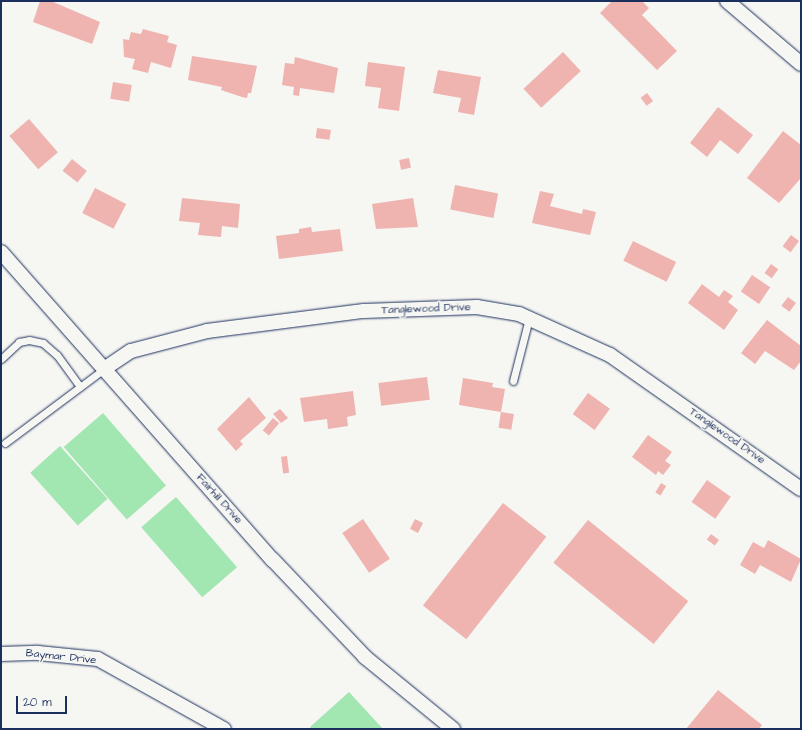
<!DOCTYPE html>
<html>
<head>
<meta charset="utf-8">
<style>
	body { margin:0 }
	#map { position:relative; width:802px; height:730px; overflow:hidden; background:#f6f6f2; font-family:"Architects Daughter",sans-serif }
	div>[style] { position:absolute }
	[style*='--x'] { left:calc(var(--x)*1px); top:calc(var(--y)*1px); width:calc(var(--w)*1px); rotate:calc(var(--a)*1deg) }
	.green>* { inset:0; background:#a2e6b2; transform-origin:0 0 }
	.building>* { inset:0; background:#efb4af; transform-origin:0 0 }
	.roads { filter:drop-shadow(0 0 1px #1b2f5e) drop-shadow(0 0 1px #1b2f5e) }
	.lane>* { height:7px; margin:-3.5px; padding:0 3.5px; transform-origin:3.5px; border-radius:3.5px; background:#f6f6f2 }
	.street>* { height:14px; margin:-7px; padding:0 7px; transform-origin:7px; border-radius:7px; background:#f6f6f2 }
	span { translate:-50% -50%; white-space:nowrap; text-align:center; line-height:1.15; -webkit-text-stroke:3px #f6f6f2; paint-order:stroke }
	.street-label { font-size:11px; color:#1b2f5e }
	.frame { position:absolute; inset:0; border:2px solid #1b2f5e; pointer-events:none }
	.scale { position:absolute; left:16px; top:696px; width:51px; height:18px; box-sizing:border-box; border:2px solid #1b2f5e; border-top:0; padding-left:5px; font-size:12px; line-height:14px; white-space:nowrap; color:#1b2f5e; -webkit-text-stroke:3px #f6f6f2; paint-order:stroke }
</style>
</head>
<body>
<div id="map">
	<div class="green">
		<i style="left:103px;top:413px;width:96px;height:52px;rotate:49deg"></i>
		<i style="left:60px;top:446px;width:71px;height:40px;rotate:48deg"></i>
		<i style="left:176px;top:497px;width:93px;height:46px;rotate:49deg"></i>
		<i style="clip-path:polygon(349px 692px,383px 729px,312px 729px,310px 727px)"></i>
	</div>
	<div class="building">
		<i style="clip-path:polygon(40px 1px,51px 1px,100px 22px,92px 44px,33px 22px)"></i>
		<i style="clip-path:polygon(612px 1px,642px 1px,649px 8px,642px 15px,677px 51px,657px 70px,600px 13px)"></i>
		<i style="clip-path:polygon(143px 29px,169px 36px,167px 42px,177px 45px,171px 68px,151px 62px,148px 73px,132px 69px,135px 59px,124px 57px,123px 39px,129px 40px,131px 32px,141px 34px)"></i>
		<i style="left:563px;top:52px;width:26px;height:54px;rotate:47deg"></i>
		<i style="clip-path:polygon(192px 56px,257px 66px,251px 93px,248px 93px,247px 98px,242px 97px,221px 90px,222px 87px,188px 80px)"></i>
		<i style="clip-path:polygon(295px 57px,338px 68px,334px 93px,300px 88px,299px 96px,293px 95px,294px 87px,282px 85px,285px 63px,294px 64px)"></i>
		<i style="clip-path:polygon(368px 62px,405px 67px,399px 111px,378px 108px,381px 88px,365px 86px)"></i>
		<i style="clip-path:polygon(438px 70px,481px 77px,474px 115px,458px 112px,461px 98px,433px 93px)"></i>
		<i style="left:113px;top:82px;width:19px;height:17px;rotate:9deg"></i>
		<i style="left:647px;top:93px;width:10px;height:8px;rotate:53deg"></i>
		<i style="clip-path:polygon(718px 107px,753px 135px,738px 154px,720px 140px,707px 157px,690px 143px)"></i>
		<i style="left:29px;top:119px;width:44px;height:26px;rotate:49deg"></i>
		<i style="left:317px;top:128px;width:14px;height:10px;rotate:8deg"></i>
		<i style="clip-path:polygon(783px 131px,801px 145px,801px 178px,779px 203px,747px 178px)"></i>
		<i style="left:409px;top:158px;width:10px;height:10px;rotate:79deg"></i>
		<i style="left:72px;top:159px;width:19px;height:15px;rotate:39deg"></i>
		<i style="left:455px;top:185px;width:44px;height:25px;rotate:11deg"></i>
		<i style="left:95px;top:188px;width:35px;height:28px;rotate:27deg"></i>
		<i style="clip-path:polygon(540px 191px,554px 194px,550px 206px,582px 214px,583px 209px,596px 212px,590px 235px,532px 223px)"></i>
		<i style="clip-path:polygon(182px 198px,240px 204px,238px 228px,222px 226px,221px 237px,198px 235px,200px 223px,179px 221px)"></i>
		<i style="clip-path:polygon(413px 198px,418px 227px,376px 229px,372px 204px)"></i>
		<i style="clip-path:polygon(311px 227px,312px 232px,340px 229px,343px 251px,279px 259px,276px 236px,299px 233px,299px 229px)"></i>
		<i style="left:791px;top:235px;width:10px;height:14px;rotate:37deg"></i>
		<i style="left:633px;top:241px;width:48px;height:22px;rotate:26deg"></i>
		<i style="left:771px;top:264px;width:9px;height:11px;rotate:36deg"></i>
		<i style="left:752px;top:275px;width:22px;height:20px;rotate:34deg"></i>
		<i style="clip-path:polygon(702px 284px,719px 297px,724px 290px,733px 296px,728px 302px,738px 310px,724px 330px,688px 303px)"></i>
		<i style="left:788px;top:297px;width:10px;height:11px;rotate:37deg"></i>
		<i style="clip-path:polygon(767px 320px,801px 346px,801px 361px,794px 370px,765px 351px,755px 364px,741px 353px)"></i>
		<i style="left:427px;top:377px;width:23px;height:49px;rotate:83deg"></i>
		<i style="clip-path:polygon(463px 378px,493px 383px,492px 387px,505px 389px,501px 412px,459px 405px)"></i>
		<i style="clip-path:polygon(353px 391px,356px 415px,347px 417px,348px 426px,328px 429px,327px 419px,304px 422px,300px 398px)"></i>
		<i style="left:588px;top:393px;width:27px;height:26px;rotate:36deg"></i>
		<i style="clip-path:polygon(249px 397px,266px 418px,240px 441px,243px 444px,236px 451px,217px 429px)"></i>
		<i style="clip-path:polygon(280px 409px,288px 418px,281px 423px,273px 414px)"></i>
		<i style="left:501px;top:412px;width:13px;height:16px;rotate:9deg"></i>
		<i style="left:273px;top:418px;width:8px;height:16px;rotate:40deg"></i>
		<i style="clip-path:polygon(648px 435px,672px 452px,665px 461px,671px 465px,663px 475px,658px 471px,656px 475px,632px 457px)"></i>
		<i style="left:287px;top:456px;width:17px;height:6px;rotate:83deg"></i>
		<i style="left:707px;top:480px;width:29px;height:27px;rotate:35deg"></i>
		<i style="left:661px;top:483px;width:6px;height:11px;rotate:31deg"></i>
		<i style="left:503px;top:503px;width:55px;height:130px;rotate:38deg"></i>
		<i style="left:363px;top:519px;width:48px;height:25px;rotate:56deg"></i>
		<i style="left:415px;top:519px;width:9px;height:11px;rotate:27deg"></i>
		<i style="left:588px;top:520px;width:129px;height:55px;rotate:39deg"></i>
		<i style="left:711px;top:534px;width:10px;height:7px;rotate:37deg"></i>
		<i style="clip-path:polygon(768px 540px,801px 559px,791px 582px,760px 565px,755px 574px,740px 565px,753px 542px,764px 548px)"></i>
		<i style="clip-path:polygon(718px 690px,762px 725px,759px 729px,686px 729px)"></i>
	</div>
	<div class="roads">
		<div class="lane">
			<i style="--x:1;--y:359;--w:25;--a:-43"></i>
			<i style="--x:19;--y:342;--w:10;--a:-11"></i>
			<i style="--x:29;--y:340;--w:14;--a:12"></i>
			<i style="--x:43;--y:343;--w:18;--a:41"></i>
			<i style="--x:57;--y:355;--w:39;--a:54"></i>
			<i style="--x:513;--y:381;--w:65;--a:-75.7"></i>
			<i style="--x:5;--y:443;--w:124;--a:-36.8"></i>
		</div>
		<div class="street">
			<i style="--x:727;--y:1;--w:97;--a:40.4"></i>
			<i style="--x:1;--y:252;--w:411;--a:48.6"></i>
			<i style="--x:273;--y:560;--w:134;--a:46.5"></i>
			<i style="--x:365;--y:657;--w:114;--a:39.3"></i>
			<i style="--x:104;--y:369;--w:32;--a:-34"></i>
			<i style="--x:131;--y:351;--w:79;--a:-14.7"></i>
			<i style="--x:207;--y:331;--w:158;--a:-7.3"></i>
			<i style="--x:364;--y:311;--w:113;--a:-2"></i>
			<i style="--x:477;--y:307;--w:43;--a:9.5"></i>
			<i style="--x:519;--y:314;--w:100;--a:24.3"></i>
			<i style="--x:610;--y:355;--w:233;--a:35.1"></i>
			<i style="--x:1;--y:654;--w:37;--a:-2"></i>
			<i style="--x:38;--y:653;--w:60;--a:5.7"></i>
			<i style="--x:98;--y:659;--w:144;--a:29.1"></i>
		</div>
	</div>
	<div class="street-label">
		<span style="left:426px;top:309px;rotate:-2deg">Tanglewood Drive</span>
		<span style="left:727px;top:436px;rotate:35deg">Tanglewood Drive</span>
		<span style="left:219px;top:499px;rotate:48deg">Fairhill Drive</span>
		<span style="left:61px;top:657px;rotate:6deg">Baymar Drive</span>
	</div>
	<div class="frame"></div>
	<div class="scale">20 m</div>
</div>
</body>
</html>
